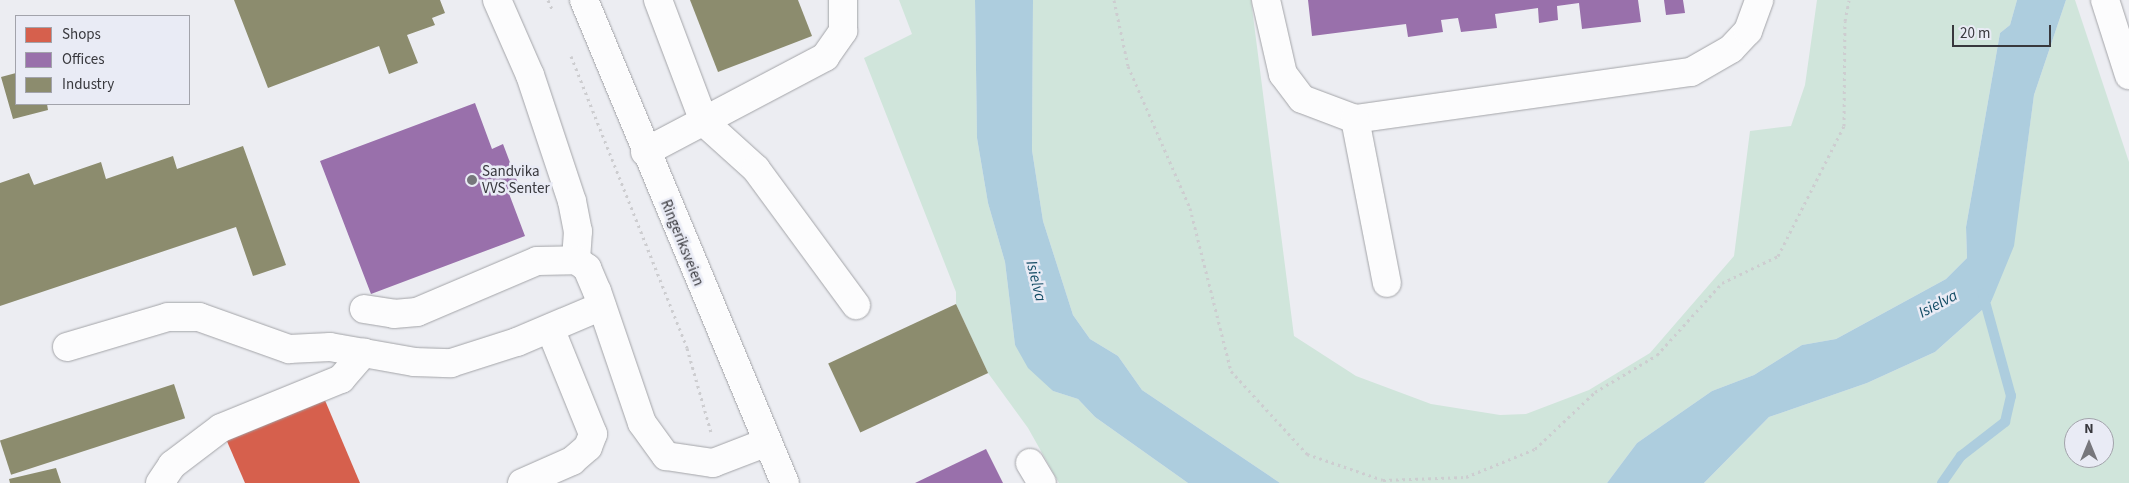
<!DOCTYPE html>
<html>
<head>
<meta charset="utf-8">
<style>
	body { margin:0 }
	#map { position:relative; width:2129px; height:483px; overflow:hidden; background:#ecedf2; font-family:"Source Sans 3",sans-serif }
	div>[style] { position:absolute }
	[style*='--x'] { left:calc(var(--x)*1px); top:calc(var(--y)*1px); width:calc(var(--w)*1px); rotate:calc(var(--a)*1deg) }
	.green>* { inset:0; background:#d0e5db }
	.water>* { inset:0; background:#adcdde }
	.shops>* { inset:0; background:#d6604d }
	.offices>* { inset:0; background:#9970ab }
	.industry>* { inset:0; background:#8c8c6e; transform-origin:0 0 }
	.stream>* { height:10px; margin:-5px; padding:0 5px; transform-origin:5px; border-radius:5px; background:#adcdde }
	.path>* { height:3px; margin-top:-1.5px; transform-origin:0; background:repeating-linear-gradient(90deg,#cdcdd0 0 2.5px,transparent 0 6.5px) }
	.roads { filter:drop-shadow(0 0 1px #a3a4a8) drop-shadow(0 0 1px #a3a4a8) }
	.minor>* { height:28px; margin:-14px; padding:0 14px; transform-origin:14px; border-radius:14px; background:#fcfcfd }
	.major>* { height:28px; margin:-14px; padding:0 14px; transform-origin:14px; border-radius:14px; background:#fcfcfd }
	.highway>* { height:28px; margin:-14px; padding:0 14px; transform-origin:14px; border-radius:14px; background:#fcfcfd }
	.dots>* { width:14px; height:14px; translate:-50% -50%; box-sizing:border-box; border:2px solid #e9ebf5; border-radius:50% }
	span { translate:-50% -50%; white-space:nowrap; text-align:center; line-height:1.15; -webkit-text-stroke:5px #e9ebf5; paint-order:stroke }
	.poi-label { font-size:15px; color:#38383d }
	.left { translate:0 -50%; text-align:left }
	.street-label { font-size:15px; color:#38383d }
	.water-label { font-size:16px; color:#124b64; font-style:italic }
	.legend { position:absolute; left:15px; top:15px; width:175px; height:90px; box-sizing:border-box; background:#e9ebf5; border:1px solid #a2a3ab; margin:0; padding:6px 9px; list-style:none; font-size:15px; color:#38383d }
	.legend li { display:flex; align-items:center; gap:10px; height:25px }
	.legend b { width:25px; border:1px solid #a2a3ab }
	.north { position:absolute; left:2064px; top:418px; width:50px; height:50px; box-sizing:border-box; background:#e9ebf5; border:1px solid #a2a3ab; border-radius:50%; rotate:0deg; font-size:14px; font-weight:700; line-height:20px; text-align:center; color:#38383d }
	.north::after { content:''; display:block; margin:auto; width:18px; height:22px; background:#77777c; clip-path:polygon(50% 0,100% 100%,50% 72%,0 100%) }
	.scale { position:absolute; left:1952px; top:25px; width:99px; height:22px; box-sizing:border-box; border:2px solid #38383d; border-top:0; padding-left:6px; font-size:15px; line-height:18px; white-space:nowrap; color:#38383d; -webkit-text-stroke:4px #e9ebf5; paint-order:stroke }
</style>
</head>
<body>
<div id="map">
	<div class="green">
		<i style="clip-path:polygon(899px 0,975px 0,977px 138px,988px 203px,1005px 262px,1015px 345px,1053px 391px,1078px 399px,1095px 417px,1188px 483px,1059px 483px,1028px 428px,988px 373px,956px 304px,956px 292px,864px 58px,912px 34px)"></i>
		<i style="clip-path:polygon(1033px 0,1251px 0,1294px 336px,1356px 376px,1431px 404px,1500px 415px,1526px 414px,1589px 390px,1650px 353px,1734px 256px,1750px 131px,1791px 126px,1805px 85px,1817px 0,2017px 0,2010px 25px,2000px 33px,1966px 227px,1967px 258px,1946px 279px,1836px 339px,1802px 345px,1754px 375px,1712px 391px,1637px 443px,1607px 483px,1280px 483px,1142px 390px,1118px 356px,1090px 339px,1073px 315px,1043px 221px,1032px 150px)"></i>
		<i style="clip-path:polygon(evenodd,2066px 0,2075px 0,2129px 162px,2129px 483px,1704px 483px,1769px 417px,1867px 383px,1935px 352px,1991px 302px,2019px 206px,2034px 95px,2066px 0,2074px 428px,2104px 428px,2104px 458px,2074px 458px,2074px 428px)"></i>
	</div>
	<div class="water">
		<i style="clip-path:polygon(975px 0,1033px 0,1032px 150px,1043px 221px,1073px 315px,1090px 339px,1118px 356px,1142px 390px,1280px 483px,1188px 483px,1095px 417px,1078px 399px,1053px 391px,1028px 368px,1015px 345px,1005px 262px,988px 203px,977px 138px)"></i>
		<i style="clip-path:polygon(2017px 0,2066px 0,2034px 95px,2014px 246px,1991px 302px,1935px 352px,1867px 383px,1769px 417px,1704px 483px,1607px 483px,1637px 443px,1712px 391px,1754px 375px,1802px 345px,1836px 339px,1946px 279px,1967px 258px,1966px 227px,2000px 33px,2010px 25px)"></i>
	</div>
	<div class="shops">
		<i style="clip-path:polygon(324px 398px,360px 483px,245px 483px,226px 439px)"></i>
	</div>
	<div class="offices">
		<i style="clip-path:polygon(1308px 0,1638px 0,1641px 22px,1582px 29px,1579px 3px,1557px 6px,1558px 20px,1539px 23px,1538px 8px,1495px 14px,1497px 28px,1461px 32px,1458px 18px,1441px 20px,1443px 32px,1408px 37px,1406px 24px,1312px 36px)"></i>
		<i style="clip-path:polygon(1664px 0,1683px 0,1685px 13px,1666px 15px)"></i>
		<i style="clip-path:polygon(475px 103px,492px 149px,503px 144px,519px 186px,508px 191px,525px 236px,371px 294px,320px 161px)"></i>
		<i style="clip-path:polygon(986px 449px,1003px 483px,915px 483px)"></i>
	</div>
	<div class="industry">
		<i style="clip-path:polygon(234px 0,440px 0,445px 13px,432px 18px,435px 25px,407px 35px,418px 63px,389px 74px,379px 46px,268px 88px)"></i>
		<i style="clip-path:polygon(690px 0,798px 0,812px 36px,718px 72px)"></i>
		<i style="clip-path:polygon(16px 73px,16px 104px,47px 104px,48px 110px,13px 119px,1px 77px)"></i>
		<i style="clip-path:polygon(243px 146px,286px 265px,253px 276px,236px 227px,0 306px,0 183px,29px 173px,34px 185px,101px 162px,106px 179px,173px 156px,177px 169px)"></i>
		<i style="left:956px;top:304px;width:76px;height:141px;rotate:65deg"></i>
		<i style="left:174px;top:384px;width:36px;height:183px;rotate:72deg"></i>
		<i style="clip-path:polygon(56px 468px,61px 483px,10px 483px,9px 479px)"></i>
	</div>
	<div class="stream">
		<i style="--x:1942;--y:483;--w:33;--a:-55"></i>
		<i style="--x:1961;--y:456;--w:56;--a:-37.7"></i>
		<i style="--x:2005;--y:422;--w:27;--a:-77"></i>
		<i style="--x:2011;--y:396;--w:106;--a:-105.4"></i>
	</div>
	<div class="path">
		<i style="--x:548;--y:0;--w:12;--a:66"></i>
		<i style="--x:1114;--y:0;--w:67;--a:78"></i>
		<i style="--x:1128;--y:66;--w:155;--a:66.4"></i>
		<i style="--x:1190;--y:208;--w:168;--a:75.9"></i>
		<i style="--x:1231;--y:371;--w:113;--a:47.5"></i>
		<i style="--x:1307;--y:454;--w:80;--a:18.9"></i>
		<i style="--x:1383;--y:480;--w:83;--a:-2.1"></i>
		<i style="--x:1466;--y:477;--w:74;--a:-22.1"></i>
		<i style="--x:1535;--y:449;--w:83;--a:-43.5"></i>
		<i style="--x:1595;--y:392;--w:72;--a:-30.8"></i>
		<i style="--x:1657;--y:355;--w:97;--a:-47.9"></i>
		<i style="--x:1722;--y:283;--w:62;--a:-25.7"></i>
		<i style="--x:1778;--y:256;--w:146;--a:-63.1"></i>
		<i style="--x:1844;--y:126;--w:105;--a:-89.5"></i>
		<i style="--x:1845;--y:21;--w:21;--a:-79"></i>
		<i style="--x:571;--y:56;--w:314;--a:68.3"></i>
		<i style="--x:687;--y:348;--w:87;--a:74.1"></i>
	</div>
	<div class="roads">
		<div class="minor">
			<i style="--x:497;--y:0;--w:82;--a:66.3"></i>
			<i style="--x:530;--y:75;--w:133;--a:71.6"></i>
			<i style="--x:572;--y:201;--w:31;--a:79"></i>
			<i style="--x:578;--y:231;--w:29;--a:94"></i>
			<i style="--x:658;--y:0;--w:130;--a:69.3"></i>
			<i style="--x:704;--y:122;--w:70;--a:42.1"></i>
			<i style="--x:756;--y:169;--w:169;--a:53.7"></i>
			<i style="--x:1266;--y:0;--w:76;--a:77.1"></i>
			<i style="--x:1283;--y:74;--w:31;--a:53"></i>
			<i style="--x:1302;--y:99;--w:57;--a:20.7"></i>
			<i style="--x:1355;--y:119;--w:339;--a:-8"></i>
			<i style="--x:1691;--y:72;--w:46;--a:-29.9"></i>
			<i style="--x:1731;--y:49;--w:25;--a:-47"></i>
			<i style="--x:1748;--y:31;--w:33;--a:-70"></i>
			<i style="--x:1355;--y:119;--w:167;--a:79"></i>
			<i style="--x:645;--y:152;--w:204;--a:-27.8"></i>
			<i style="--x:825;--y:57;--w:32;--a:-55"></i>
			<i style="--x:843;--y:31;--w:31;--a:-90"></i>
			<i style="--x:364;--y:309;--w:30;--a:9"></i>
			<i style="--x:394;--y:314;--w:23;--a:-5"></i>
			<i style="--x:417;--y:312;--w:130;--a:-23"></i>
			<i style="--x:537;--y:261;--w:39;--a:-1"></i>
			<i style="--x:576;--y:260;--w:14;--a:36"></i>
			<i style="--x:587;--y:268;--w:25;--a:67"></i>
			<i style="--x:597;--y:291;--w:139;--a:71.2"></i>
			<i style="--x:642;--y:423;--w:41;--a:54"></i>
			<i style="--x:666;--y:456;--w:48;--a:8.5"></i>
			<i style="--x:713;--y:463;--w:56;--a:-21"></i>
			<i style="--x:67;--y:347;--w:105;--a:-16.5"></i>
			<i style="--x:168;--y:317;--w:31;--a:0"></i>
			<i style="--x:199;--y:317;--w:96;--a:19.6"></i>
			<i style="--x:289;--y:349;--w:41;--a:-2.8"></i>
			<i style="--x:330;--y:347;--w:85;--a:10.1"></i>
			<i style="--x:414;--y:362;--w:37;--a:2"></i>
			<i style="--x:451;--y:363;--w:69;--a:-17.7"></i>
			<i style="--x:517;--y:342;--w:92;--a:-23"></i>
			<i style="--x:1030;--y:463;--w:23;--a:59"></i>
			<i style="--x:160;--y:483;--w:22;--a:-56"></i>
			<i style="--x:172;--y:465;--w:61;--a:-37.1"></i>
			<i style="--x:221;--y:428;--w:130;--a:-22.2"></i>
			<i style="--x:341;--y:379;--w:35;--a:-49"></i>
			<i style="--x:522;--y:483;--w:55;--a:-23.7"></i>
			<i style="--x:572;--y:461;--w:21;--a:-41"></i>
			<i style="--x:588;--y:447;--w:14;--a:-69"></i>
			<i style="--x:593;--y:434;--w:114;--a:-112.1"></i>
		</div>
		<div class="major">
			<i style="--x:584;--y:0;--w:523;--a:67.41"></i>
		</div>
		<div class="highway">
			<i style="--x:2105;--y:0;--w:79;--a:72.3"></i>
		</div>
	</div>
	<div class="dots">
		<i style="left:472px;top:180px;background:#77777c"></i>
	</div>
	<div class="poi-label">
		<span class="left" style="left:482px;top:180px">Sandvika<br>VVS Senter</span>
	</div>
	<div class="street-label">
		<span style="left:682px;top:243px;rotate:68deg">Ringeriksveien</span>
	</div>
	<div class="water-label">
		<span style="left:1036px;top:281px;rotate:76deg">Isielva</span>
		<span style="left:1938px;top:304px;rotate:-28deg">Isielva</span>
	</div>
	<ul class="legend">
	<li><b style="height:14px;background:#d6604d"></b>Shops</li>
	<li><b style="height:14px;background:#9970ab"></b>Offices</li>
	<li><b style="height:14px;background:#8c8c6e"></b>Industry</li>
	</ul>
	<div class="north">N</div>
	<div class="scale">20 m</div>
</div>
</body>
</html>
